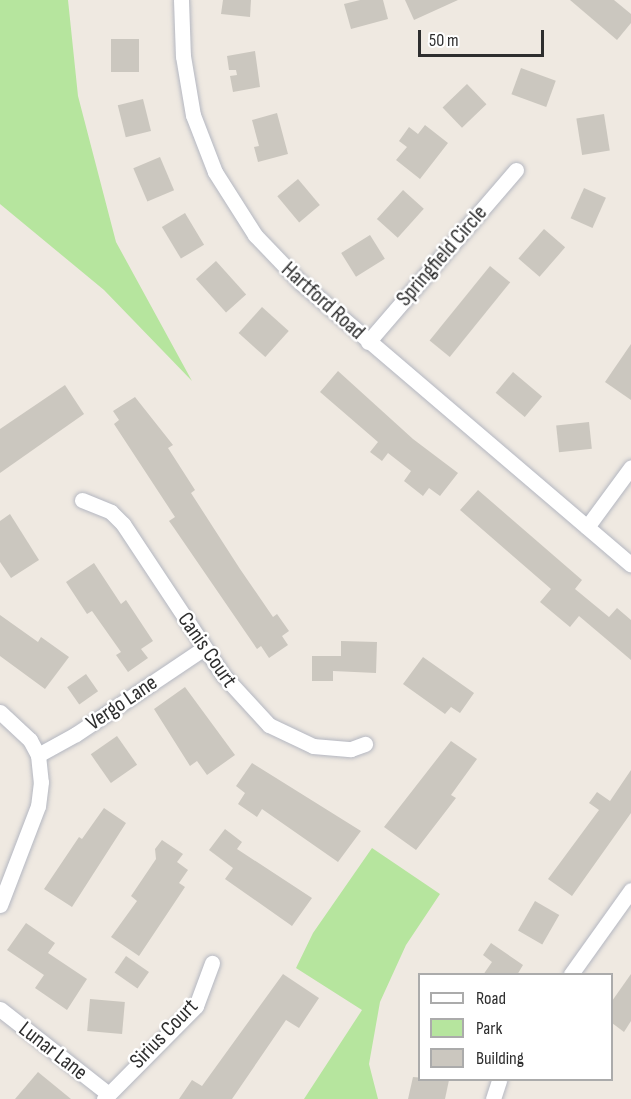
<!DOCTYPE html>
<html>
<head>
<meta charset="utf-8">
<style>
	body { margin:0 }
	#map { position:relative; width:631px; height:1099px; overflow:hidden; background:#efe9e1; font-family:"Sofia Sans Condensed",sans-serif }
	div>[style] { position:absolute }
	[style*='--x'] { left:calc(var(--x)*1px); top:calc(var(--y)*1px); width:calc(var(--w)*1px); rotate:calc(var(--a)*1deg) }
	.green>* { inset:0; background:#b6e59e }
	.building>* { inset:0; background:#cbc7bf; transform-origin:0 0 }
	.roads { filter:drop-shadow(0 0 2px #b4b7c1) drop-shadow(0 0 2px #b4b7c1) }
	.minor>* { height:15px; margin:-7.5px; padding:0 7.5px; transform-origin:7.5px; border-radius:7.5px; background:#fff }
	span { translate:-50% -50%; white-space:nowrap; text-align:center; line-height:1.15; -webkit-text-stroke:5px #fff; paint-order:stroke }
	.street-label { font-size:22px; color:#2e2e2e }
	.legend { position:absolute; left:418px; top:973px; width:195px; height:108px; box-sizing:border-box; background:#fff; border:2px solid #ababab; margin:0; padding:8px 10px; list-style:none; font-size:18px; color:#2e2e2e }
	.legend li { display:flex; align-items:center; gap:12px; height:30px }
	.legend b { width:30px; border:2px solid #ababab }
	.scale { position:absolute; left:418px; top:30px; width:126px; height:27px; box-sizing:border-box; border:3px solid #2e2e2e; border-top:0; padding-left:8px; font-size:18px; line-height:21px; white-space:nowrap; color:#2e2e2e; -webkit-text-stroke:4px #fff; paint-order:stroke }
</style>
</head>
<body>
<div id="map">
	<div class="green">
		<i style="clip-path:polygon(0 0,68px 0,78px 96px,116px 242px,192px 381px,104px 290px,0 204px)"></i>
		<i style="clip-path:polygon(372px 848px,440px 894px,406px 945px,380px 1002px,369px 1064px,378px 1099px,304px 1099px,362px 1010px,296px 968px,313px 933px)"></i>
	</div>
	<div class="building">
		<i style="clip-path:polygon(223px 0,251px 0,250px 17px,221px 14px)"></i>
		<i style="clip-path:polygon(360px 0,383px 0,388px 19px,351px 29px,344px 4px)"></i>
		<i style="clip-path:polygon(405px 0,458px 0,414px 20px)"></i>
		<i style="clip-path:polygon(570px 0,614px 0,631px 14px,631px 23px,617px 40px)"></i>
		<i style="left:111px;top:39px;width:28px;height:33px"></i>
		<i style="clip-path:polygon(255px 51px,260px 87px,233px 92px,230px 76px,237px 75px,236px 70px,229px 70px,227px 56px)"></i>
		<i style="left:521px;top:68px;width:37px;height:28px;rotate:20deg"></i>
		<i style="left:467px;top:84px;width:28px;height:34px;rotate:46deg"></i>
		<i style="left:143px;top:99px;width:33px;height:26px;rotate:76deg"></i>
		<i style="clip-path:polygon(277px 113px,288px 154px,258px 162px,254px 147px,259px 146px,252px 120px)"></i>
		<i style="left:604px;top:114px;width:37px;height:28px;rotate:81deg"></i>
		<i style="clip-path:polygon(425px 125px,448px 143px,420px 179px,396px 160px,407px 147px,399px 141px,409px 127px,418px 134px)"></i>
		<i style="left:160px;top:157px;width:36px;height:29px;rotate:67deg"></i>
		<i style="left:298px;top:179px;width:34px;height:27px;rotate:50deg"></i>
		<i style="left:584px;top:188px;width:24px;height:33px;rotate:24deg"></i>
		<i style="left:403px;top:190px;width:28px;height:39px;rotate:42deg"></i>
		<i style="left:185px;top:213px;width:37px;height:27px;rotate:59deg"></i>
		<i style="left:544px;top:229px;width:28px;height:39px;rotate:41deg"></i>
		<i style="left:370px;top:235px;width:28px;height:34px;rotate:58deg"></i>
		<i style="left:216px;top:261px;width:45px;height:27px;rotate:48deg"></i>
		<i style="left:490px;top:266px;width:26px;height:96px;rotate:39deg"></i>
		<i style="left:262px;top:307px;width:36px;height:35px;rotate:42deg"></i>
		<i style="clip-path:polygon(631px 344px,631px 400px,605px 382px)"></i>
		<i style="clip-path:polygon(338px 371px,413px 439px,458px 473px,440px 496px,429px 488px,423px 496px,404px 481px,411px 471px,388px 453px,382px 461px,370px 452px,378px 442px,320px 392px)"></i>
		<i style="left:513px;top:372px;width:38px;height:27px;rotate:40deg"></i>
		<i style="clip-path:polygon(65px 385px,84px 414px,0 473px,0 429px)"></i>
		<i style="clip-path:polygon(135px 397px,173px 445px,168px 448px,195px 490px,191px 493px,240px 569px,273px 617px,277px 614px,289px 631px,282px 636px,288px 645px,269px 658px,261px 646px,257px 649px,174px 528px,169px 521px,175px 517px,114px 424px,119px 420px,113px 411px)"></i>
		<i style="left:589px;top:422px;width:27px;height:33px;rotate:84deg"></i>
		<i style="clip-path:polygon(478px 490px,582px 580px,575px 589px,609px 617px,617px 608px,631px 620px,631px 660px,579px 616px,570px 627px,540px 602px,551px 589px,460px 510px)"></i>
		<i style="clip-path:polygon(10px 514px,39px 560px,11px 578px,0 562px,0 521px)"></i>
		<i style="clip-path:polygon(94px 563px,121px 604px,126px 600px,153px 641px,141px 649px,148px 658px,128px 672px,116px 655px,121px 652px,92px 611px,87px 614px,66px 582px)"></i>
		<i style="clip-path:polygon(0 615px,38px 642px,41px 637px,69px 657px,45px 689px,0 656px)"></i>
		<i style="clip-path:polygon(341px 641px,377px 642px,376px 673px,333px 671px,333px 681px,312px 681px,312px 656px,341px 656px)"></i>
		<i style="clip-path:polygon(423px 657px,474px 693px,460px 713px,451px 707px,445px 714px,403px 684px)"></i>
		<i style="left:86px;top:674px;width:21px;height:23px;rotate:55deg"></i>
		<i style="clip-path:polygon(185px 687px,235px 755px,207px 775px,197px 761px,190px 766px,154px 709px)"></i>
		<i style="left:117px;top:736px;width:35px;height:32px;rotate:55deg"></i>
		<i style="clip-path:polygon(451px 741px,477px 759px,451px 795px,456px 798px,416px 850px,384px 827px)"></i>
		<i style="clip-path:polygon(252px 763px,361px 831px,338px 862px,262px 809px,257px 817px,238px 804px,245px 793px,236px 786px)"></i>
		<i style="clip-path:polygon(631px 770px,631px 813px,572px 896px,548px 879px,599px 810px,589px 803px,597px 792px,610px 801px)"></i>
		<i style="clip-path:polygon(104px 808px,126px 823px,72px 907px,44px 889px,79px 837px,82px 839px)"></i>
		<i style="clip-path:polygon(225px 829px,242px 842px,237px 849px,312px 898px,292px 926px,225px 879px,233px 868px,209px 850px)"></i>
		<i style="clip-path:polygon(162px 840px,183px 854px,177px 862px,188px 870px,179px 883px,185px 887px,139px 956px,111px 937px,137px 901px,131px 896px,156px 859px,155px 849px)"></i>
		<i style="left:535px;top:901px;width:28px;height:34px;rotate:30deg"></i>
		<i style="clip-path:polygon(26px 923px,55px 943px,48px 953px,87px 979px,67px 1010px,35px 988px,44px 975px,7px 950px)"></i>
		<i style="clip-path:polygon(491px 943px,523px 965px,517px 975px,483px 975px,492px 962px,483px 955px)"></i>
		<i style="left:126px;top:956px;width:28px;height:20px;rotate:35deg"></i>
		<i style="clip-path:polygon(283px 974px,319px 998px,299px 1028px,286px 1020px,232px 1099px,179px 1099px,192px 1080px,202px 1086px)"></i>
		<i style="clip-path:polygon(631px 974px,631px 1021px,624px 1032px,612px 1023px,612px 1001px)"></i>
		<i style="left:90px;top:999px;width:35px;height:32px;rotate:5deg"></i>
		<i style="clip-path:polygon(38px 1072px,71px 1099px,15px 1099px)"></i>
		<i style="clip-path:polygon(413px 1077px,449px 1080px,445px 1099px,408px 1099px)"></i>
	</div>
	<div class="roads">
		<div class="minor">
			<i style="--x:181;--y:0;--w:56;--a:88"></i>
			<i style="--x:183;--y:56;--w:60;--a:80.4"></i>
			<i style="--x:193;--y:115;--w:61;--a:68.9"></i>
			<i style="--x:215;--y:172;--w:75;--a:57.6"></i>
			<i style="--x:255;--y:235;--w:65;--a:46.2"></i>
			<i style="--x:300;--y:282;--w:435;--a:40.5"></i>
			<i style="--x:368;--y:342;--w:227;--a:-49.3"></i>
			<i style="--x:82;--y:500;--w:31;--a:22"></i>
			<i style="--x:111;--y:512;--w:17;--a:45"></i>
			<i style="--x:123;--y:524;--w:181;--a:56.5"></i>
			<i style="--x:223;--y:675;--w:68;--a:47.4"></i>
			<i style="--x:269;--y:725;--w:49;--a:25.5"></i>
			<i style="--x:313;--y:746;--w:38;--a:5"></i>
			<i style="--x:351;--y:749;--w:15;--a:-20"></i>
			<i style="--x:587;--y:527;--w:74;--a:-53.7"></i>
			<i style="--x:0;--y:712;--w:41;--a:43"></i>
			<i style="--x:30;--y:740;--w:17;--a:62"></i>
			<i style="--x:38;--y:755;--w:27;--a:84"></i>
			<i style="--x:41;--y:782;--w:24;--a:97"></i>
			<i style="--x:38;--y:806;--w:106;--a:111"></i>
			<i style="--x:38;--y:755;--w:43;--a:-28.9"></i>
			<i style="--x:76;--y:734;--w:154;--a:-33.9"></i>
			<i style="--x:571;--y:974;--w:103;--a:-54.5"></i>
			<i style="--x:0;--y:1009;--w:136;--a:38.1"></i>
			<i style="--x:104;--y:1099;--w:131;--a:-45.3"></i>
			<i style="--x:196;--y:1006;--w:46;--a:-69.6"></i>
			<i style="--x:493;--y:1099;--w:20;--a:-72"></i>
		</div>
	</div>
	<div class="street-label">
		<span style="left:442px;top:256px;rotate:-49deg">Springfield Circle</span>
		<span style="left:323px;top:301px;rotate:42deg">Hartford Road</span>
		<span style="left:207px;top:650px;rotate:55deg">Canis Court</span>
		<span style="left:122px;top:703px;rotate:-34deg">Vergo Lane</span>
		<span style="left:164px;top:1034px;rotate:-46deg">Sirius Court</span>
		<span style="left:53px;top:1051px;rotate:38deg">Lunar Lane</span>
	</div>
	<ul class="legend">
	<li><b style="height:8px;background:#fff"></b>Road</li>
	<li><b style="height:16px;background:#b6e59e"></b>Park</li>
	<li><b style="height:16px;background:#cbc7bf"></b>Building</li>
	</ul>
	<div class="scale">50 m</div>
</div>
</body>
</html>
